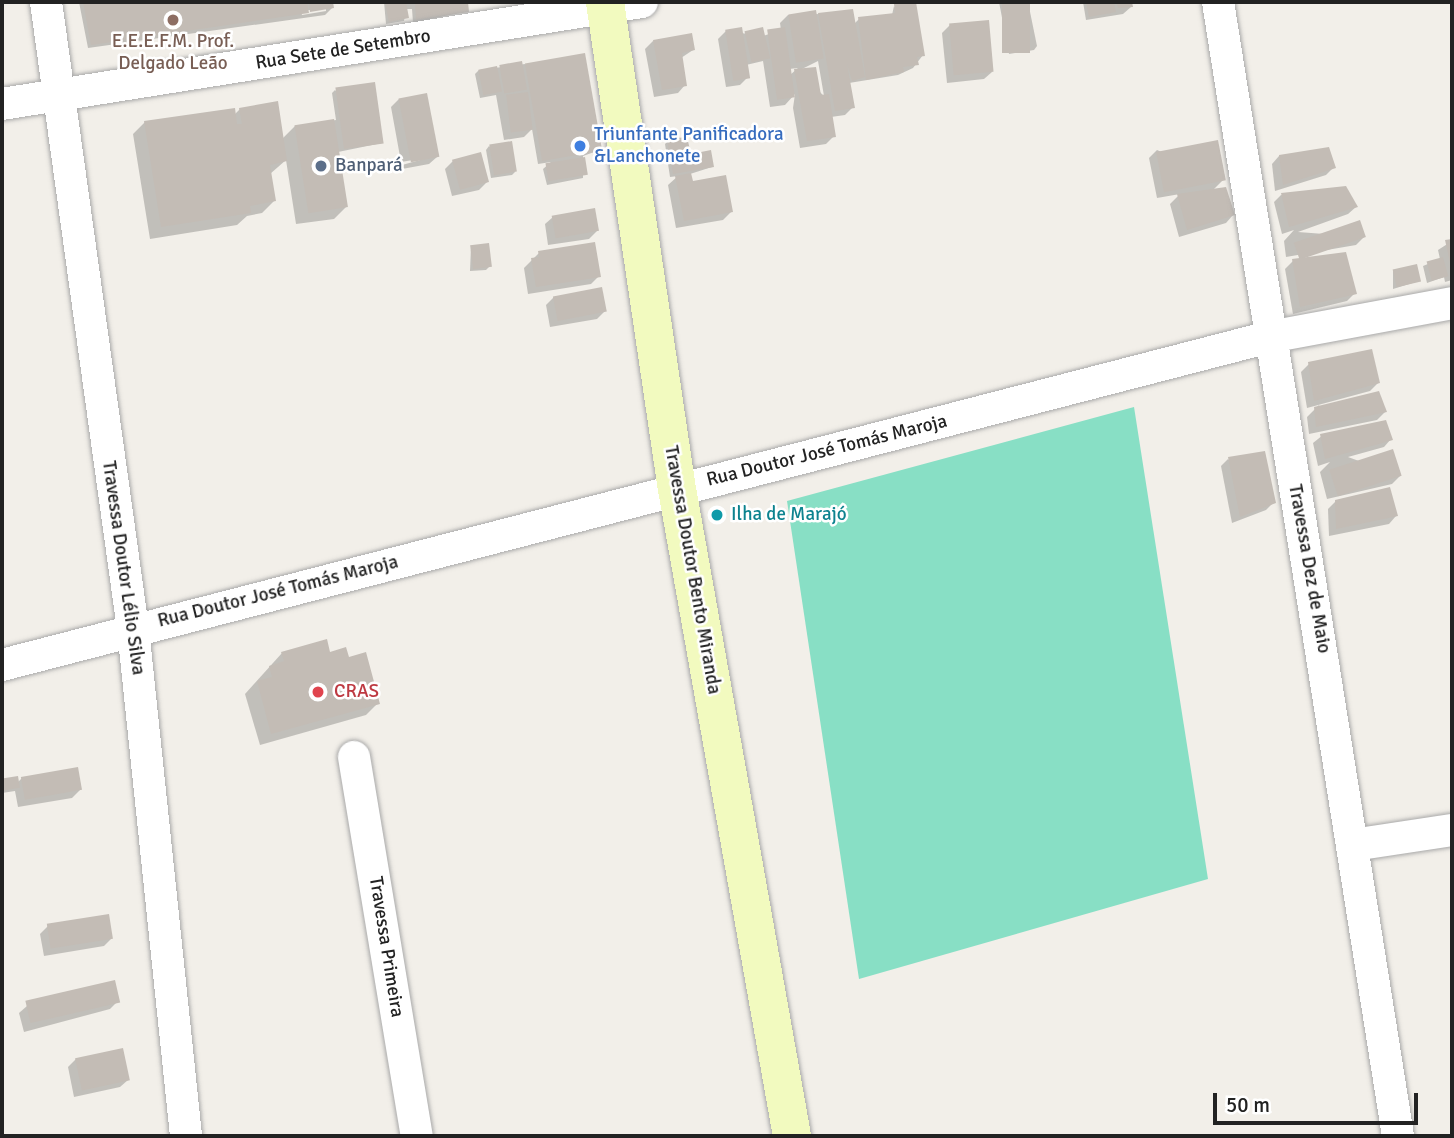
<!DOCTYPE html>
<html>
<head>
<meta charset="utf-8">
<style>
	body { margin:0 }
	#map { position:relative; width:1454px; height:1138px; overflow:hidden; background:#f2efe9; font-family:Signika,sans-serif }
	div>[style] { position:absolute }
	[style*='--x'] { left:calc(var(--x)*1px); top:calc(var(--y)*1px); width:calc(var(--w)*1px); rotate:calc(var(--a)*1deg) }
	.pitch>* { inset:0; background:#88dfc5 }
	.shadow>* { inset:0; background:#0003 }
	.building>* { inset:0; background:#c3bcb5; transform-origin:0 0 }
	.roads { filter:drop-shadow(0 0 2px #a9a9a9) drop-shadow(0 0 2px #a9a9a9) }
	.street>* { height:32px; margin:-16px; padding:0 16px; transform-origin:16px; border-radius:16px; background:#fff }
	.secondary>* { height:38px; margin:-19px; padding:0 19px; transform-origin:19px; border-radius:19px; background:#f2fabf }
	.dots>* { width:19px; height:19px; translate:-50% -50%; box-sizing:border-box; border:4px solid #fff; border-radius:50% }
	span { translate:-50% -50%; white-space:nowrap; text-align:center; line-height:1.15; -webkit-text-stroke:5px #fff; paint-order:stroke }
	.education-label { font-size:19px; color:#785e54 }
	.street-label { font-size:19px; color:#222 }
	.shop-label { font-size:19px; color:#366cbe }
	.left { translate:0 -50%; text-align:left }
	.service-label { font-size:19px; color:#4e5e75 }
	.culture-label { font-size:19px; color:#0d838f }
	.health-label { font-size:19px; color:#be3a42 }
	.frame { position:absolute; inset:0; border:4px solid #222; pointer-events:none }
	.scale { position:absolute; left:1213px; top:1093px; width:205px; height:32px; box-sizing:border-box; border:4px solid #222; border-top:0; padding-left:9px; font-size:21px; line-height:24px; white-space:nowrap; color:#222; -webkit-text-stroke:5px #fff; paint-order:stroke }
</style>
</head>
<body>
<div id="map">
	<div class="pitch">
		<i style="clip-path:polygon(1134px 407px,1208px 879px,859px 979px,787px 501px)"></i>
	</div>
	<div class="shadow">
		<i style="clip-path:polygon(evenodd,73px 2px,332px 2px,332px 8px,325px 15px,88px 48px,79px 2px,73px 2px,326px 8px,326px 11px,302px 15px,301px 11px,326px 8px)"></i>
		<i style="clip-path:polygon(384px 2px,466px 2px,467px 11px,413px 23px,412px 9px,406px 9px,404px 21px,386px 24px)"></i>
		<i style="clip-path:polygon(999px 2px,1028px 2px,1037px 46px,1034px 50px,1009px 54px)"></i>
		<i style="clip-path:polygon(1083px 2px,1130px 2px,1131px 7px,1123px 14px,1086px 20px)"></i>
		<i style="clip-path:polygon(evenodd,894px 6px,923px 55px,913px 68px,898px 75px,849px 83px,853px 107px,845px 115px,831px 117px,834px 136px,826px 144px,800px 148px,793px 108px,795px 94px,785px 105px,770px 107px,763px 61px,746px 65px,748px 77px,740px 85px,726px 87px,718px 39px,726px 31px,763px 36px,781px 30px,780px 23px,788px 15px,819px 14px,854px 24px,859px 19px,892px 15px,894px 6px,818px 61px,824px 96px,798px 71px,818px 61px,894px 6px,798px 68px,790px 75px,789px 69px,798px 68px)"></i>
		<i style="clip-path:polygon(950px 25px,992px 72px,984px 79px,947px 83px,942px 33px)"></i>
		<i style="clip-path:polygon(653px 41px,693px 50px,681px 58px,685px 85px,678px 93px,654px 97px,645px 49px)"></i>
		<i style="clip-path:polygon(525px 64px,600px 150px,583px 156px,583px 178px,547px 185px,543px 169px,551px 162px,538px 164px,532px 129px,524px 137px,504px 140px,496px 95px,480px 98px,475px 74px,479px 70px)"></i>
		<i style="clip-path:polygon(335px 90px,382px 143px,338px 152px,346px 207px,334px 219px,296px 224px,286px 160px,270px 174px,274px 201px,262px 213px,247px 216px,237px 225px,150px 239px,133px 134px,145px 122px,234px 115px,240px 109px,282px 139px,295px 126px,336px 120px,332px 93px)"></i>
		<i style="clip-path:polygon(399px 99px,437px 157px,429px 164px,402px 169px,402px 165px,431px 157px,401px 162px,391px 107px)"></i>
		<i style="clip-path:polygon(668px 141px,712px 167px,690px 174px,691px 183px,731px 212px,723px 220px,676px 228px,668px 185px,678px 176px,670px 177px,665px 144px)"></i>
		<i style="clip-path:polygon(489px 146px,515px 172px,512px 175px,491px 178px,486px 150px)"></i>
		<i style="clip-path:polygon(1157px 150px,1224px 179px,1212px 191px,1233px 215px,1226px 223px,1179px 237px,1170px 204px,1180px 194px,1157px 198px,1149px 158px)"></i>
		<i style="clip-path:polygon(1279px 156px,1334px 167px,1326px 175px,1275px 191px,1272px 164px)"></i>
		<i style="clip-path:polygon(453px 161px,487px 182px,479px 190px,452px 196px,445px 169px)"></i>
		<i style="clip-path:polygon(1281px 195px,1356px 207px,1348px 214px,1298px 232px,1364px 237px,1356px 245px,1286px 257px,1284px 241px,1294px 230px,1282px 234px,1274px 202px)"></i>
		<i style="clip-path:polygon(553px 217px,597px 231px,589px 239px,548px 245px,545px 224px)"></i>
		<i style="clip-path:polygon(1452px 241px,1452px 280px,1445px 282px,1444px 277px,1427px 283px,1423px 266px,1440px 259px,1438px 250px)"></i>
		<i style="clip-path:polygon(471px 247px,490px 266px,486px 270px,470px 271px)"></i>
		<i style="clip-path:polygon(539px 253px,599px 276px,591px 284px,528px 294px,524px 268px)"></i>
		<i style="clip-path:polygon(1293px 261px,1355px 293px,1347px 301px,1293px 314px,1285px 269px)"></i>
		<i style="clip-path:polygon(1393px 271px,1419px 281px,1393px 289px)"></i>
		<i style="clip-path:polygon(554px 297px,605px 311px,597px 319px,550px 327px,546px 305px)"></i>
		<i style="clip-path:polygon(1309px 364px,1378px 383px,1370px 391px,1307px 408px,1301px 372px)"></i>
		<i style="clip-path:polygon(1319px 405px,1320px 408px,1385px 412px,1377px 420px,1309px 434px,1307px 417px)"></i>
		<i style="clip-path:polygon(1323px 435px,1391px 439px,1384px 447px,1348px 457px,1400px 476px,1392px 484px,1327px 499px,1320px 472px,1330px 462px,1318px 466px,1313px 443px)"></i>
		<i style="clip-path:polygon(1228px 459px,1274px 502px,1266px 510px,1232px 523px,1221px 466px)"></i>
		<i style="clip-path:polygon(1336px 501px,1396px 516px,1389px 524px,1329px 536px,1328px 509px)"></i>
		<i style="clip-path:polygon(282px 653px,348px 659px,378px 703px,366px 715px,260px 745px,245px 694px)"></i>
		<i style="clip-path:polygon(16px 778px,17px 783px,22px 778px,80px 790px,72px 798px,18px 807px,15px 791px,2px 793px,2px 780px)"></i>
		<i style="clip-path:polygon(48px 926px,112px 938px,104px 946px,44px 956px,40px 934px)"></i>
		<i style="clip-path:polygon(118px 1001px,110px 1009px,24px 1032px,19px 1013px,27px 1006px)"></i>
		<i style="clip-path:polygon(76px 1059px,128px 1080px,120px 1087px,74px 1097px,68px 1067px)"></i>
	</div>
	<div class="building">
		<i style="clip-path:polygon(83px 2px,307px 2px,309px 13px,91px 45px)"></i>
		<i style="clip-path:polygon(309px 2px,333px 2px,334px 8px,310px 12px)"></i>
		<i style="clip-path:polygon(385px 2px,406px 2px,409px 18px,389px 22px)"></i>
		<i style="clip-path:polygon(415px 2px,468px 2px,469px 12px,416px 20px)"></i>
		<i style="clip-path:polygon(916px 2px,925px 56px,917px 57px,919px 65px,903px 67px,904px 72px,866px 80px,858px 17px,895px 13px,894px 4px)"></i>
		<i style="left:1002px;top:2px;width:28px;height:51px"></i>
		<i style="clip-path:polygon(1086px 2px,1114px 2px,1116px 12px,1089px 17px)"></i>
		<i style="clip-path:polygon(1116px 2px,1132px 2px,1133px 7px,1118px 8px)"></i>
		<i style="clip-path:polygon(853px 9px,865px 77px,852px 81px,847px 64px,855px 108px,835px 111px,818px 13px)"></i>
		<i style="left:816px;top:10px;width:49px;height:28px;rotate:81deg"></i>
		<i style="left:989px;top:20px;width:52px;height:40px;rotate:85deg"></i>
		<i style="left:742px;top:27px;width:52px;height:17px;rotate:81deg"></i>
		<i style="left:763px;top:27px;width:32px;height:19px;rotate:77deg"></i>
		<i style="left:785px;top:27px;width:71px;height:18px;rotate:82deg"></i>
		<i style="clip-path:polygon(692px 33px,695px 50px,682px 53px,687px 86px,662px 90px,653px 40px)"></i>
		<i style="left:585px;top:53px;width:99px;height:61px;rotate:80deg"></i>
		<i style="left:522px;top:61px;width:29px;height:23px;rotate:80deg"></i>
		<i style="left:497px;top:66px;width:26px;height:19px;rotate:79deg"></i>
		<i style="clip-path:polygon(816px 67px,821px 95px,829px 94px,836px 137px,807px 141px,794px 69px)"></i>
		<i style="left:375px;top:82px;width:62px;height:40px;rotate:82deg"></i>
		<i style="left:528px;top:92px;width:38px;height:22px;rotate:83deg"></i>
		<i style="left:427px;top:93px;width:65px;height:29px;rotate:79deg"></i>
		<i style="clip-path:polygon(278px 101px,287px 161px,270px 165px,276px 201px,250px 206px,251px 213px,161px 227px,144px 121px,235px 108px,237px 124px,242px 124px,239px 108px)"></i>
		<i style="left:334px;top:119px;width:89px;height:40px;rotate:81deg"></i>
		<i style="clip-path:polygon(687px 137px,691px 154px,711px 150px,714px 167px,673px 174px,667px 139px)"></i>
		<i style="left:1218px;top:140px;width:41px;height:63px;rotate:79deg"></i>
		<i style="left:512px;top:141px;width:31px;height:23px;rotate:81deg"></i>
		<i style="clip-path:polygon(1329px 147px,1336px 168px,1283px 185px,1279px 155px)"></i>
		<i style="left:481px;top:152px;width:31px;height:30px;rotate:75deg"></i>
		<i style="left:585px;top:157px;width:18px;height:40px;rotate:81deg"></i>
		<i style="clip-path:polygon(691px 173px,693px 181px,726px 175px,733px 212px,684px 221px,675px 176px)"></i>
		<i style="clip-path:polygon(1346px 186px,1358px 207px,1289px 227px,1281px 193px)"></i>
		<i style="clip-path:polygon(1226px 187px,1235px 215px,1187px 230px,1177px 194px)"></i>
		<i style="left:595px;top:208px;width:23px;height:44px;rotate:80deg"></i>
		<i style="left:1360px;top:220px;width:18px;height:70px;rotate:71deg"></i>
		<i style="clip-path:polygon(1452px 239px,1452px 267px,1451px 267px,1445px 240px)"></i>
		<i style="clip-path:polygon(595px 242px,601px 277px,536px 287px,531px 258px,539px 257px,538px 251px)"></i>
		<i style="left:489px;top:243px;width:24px;height:19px;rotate:83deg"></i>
		<i style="clip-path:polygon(1346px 252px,1357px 294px,1300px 307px,1292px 259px)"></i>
		<i style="left:1443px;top:257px;width:20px;height:17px;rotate:75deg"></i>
		<i style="left:1417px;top:264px;width:18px;height:25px;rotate:77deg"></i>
		<i style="left:602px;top:287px;width:25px;height:50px;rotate:79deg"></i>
		<i style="clip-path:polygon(1372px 349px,1380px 383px,1314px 401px,1308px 362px)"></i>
		<i style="clip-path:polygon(1379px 391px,1387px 412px,1316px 427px,1314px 407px)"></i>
		<i style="clip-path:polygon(1386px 420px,1393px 440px,1325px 459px,1320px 434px)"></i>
		<i style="left:1393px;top:449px;width:28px;height:67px;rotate:72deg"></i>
		<i style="clip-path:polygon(1265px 451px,1276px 503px,1240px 517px,1228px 457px)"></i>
		<i style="clip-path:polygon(1390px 487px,1398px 516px,1336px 529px,1335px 500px)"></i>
		<i style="clip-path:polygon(327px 639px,330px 652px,346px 647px,349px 657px,366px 652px,380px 704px,271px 734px,257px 681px,272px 677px,269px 666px,284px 661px,281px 652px)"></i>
		<i style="left:78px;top:767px;width:23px;height:58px;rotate:80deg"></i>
		<i style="left:18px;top:776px;width:12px;height:16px;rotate:81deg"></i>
		<i style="left:109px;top:914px;width:25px;height:63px;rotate:81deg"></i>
		<i style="left:115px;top:980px;width:23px;height:92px;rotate:77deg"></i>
		<i style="left:123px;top:1048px;width:33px;height:49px;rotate:78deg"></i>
	</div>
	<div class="roads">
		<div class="street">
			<i style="--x:46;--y:2;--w:633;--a:82.1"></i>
			<i style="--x:133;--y:629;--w:510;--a:84.03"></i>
			<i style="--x:1218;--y:2;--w:1148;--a:80.98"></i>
			<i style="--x:2;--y:104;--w:648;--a:-9.06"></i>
			<i style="--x:2;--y:665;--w:1309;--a:-14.51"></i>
			<i style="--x:1269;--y:337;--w:186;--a:-10.5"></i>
			<i style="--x:354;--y:757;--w:384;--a:80.6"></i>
			<i style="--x:1353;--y:845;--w:100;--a:-8.6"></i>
		</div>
		<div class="secondary">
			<i style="--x:605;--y:2;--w:492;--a:81.6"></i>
			<i style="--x:677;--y:489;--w:657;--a:79.92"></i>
		</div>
	</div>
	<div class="dots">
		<i style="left:173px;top:20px;background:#8d6e63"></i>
		<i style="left:580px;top:146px;background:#3f7fe0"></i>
		<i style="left:321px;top:166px;background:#5c6f8a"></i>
		<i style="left:717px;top:515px;background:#0f9aa8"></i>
		<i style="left:318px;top:692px;background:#e0444e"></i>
	</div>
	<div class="education-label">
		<span style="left:173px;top:53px">E.E.E.F.M. Prof.<br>Delgado Leão</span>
	</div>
	<div class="street-label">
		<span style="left:343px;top:50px;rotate:-9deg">Rua Sete de Setembro</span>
		<span style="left:827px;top:451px;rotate:-14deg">Rua Doutor José Tomás Maroja</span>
		<span style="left:123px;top:568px;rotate:82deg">Travessa Doutor Lélio Silva</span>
		<span style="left:1309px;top:569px;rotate:80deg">Travessa Dez de Maio</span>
		<span style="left:692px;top:570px;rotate:80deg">Travessa Doutor Bento Miranda</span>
		<span style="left:278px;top:592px;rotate:-14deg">Rua Doutor José Tomás Maroja</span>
		<span style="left:386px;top:947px;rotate:81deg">Travessa Primeira</span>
	</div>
	<div class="shop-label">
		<span class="left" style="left:594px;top:146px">Triunfante Panificadora<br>&amp;Lanchonete</span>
	</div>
	<div class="service-label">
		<span class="left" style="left:335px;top:166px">Banpará</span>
	</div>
	<div class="culture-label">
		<span class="left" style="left:731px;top:515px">Ilha de Marajó</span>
	</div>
	<div class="health-label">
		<span class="left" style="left:334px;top:692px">CRAS</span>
	</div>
	<div class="frame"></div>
	<div class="scale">50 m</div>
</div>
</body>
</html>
